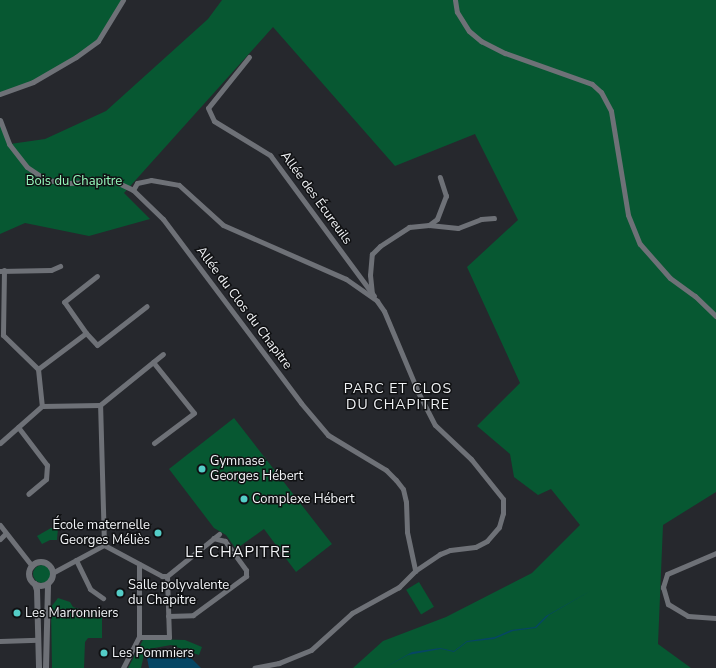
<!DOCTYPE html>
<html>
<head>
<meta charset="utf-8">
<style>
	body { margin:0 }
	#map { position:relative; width:716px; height:668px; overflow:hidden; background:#26282d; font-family:"Nunito Sans",sans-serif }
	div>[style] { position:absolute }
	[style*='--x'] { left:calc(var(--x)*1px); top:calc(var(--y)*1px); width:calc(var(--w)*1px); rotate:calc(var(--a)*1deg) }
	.green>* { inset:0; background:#075832; transform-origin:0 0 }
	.round { border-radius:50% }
	.water>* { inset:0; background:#064664 }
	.minor>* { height:5px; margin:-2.5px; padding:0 2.5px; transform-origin:2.5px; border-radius:2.5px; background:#6e7177 }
	.tertiary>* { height:6px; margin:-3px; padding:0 3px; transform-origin:3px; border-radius:3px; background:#6e7177 }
	.tertiary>.ring { margin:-3px; padding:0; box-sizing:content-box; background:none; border:6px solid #6e7177; border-radius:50% }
	.dots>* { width:11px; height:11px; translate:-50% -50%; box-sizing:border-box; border:2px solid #101113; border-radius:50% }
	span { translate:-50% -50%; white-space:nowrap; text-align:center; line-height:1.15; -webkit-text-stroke:3px #101113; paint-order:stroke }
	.park-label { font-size:13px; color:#96f9bc }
	.street-label { font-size:13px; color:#f2f4f7 }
	.poi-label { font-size:13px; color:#f2f4f7 }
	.left { translate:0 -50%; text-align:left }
	.right { translate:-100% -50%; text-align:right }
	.neighbourhood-label { font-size:14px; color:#f2f4f7; letter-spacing:1px }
	.quarter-label { font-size:15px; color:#f2f4f7; letter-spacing:1px }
</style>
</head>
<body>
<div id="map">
	<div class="green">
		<i style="clip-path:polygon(0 0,123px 0,98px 41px,57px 71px,0 94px)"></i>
		<i style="clip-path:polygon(222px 0,716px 0,716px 492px,663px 525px,658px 644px,691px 668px,353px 668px,383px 641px,446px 617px,532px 573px,580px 525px,551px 489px,538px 495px,514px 477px,510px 454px,477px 426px,520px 383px,467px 267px,518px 220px,475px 134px,395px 166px,273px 27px,124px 193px,150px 219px,89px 236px,25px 223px,0 234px,0 120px,10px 144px,45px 139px,106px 111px,208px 19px)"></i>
		<i style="clip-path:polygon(234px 418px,332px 544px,296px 572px,264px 529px,236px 549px,226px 535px,214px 528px,169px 469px)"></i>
		<i style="clip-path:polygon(51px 528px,58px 528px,57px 540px,50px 540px,42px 544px,37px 536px)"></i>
		<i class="round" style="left:33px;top:565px;width:18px;height:18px"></i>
		<i style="left:419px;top:582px;width:29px;height:15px;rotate:59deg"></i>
		<i style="clip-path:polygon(58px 598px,70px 602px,73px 607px,91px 613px,102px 610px,102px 638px,88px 638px,85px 642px,84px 668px,52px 668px,51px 607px)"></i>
		<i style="clip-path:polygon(151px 639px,185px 640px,202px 647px,199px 655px,171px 645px,149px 649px,144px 655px,141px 668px,128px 668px,143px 640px)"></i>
	</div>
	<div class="water">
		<i style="clip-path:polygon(592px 590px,549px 615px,536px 628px,513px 631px,494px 639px,467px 642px,454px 652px,441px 649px,408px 655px,384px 668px,412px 652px,440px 648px,454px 651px,467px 641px,495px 637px,511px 630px,535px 627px,546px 616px)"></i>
		<i style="clip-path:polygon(157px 653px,190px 657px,201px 668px,149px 668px,147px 658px)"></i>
	</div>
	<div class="minor">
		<i style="--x:455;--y:0;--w:12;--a:81"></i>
		<i style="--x:457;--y:12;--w:22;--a:58"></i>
		<i style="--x:469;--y:31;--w:16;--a:40"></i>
		<i style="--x:481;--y:41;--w:27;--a:27"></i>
		<i style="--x:505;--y:53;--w:92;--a:19.6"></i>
		<i style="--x:592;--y:84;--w:12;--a:42"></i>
		<i style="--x:601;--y:92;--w:21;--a:62"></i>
		<i style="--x:611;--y:111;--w:105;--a:80.7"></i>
		<i style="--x:628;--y:215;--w:31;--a:68"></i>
		<i style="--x:640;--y:244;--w:45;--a:48.6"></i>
		<i style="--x:670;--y:278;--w:31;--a:36"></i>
		<i style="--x:695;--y:296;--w:29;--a:44"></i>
		<i style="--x:249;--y:57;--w:65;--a:128.8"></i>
		<i style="--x:208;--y:108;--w:14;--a:65"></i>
		<i style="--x:214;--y:121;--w:66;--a:31.3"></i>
		<i style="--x:270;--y:155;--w:175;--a:53.6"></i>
		<i style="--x:0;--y:94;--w:35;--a:-20"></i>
		<i style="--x:33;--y:82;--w:50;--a:-30.2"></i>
		<i style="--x:76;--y:57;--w:27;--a:-36"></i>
		<i style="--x:98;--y:41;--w:48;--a:-58.6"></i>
		<i style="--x:0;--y:120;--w:26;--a:69"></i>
		<i style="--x:9;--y:144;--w:29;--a:52"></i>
		<i style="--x:27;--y:167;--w:23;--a:34"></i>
		<i style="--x:46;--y:180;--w:23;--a:7"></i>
		<i style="--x:69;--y:183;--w:45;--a:-2.5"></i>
		<i style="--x:114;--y:181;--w:21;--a:25"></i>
		<i style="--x:133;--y:190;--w:42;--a:44"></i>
		<i style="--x:163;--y:219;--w:230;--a:53.1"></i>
		<i style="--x:301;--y:403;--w:42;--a:49.8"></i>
		<i style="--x:328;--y:435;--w:68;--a:31.1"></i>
		<i style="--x:386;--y:470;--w:14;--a:45"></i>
		<i style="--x:396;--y:480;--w:11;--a:52"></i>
		<i style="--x:403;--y:489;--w:13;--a:77"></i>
		<i style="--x:406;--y:502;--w:30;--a:88"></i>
		<i style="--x:407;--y:532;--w:40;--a:78"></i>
		<i style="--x:133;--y:190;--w:8;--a:-60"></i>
		<i style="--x:137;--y:183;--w:14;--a:-12"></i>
		<i style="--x:151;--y:180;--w:28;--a:10"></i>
		<i style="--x:179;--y:185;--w:59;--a:42.3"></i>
		<i style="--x:223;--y:225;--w:134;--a:23.7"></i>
		<i style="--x:346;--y:279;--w:38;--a:35"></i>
		<i style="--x:377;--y:301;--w:12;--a:55"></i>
		<i style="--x:384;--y:311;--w:88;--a:67.2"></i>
		<i style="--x:418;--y:392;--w:37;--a:63"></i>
		<i style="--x:435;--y:425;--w:50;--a:43.4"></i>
		<i style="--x:471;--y:459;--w:51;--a:51.3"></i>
		<i style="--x:503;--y:499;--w:14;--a:90"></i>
		<i style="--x:503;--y:513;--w:15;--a:106"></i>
		<i style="--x:499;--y:527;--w:18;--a:131"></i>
		<i style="--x:487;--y:541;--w:13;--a:153"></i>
		<i style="--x:475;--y:547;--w:25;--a:173"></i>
		<i style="--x:450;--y:550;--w:11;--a:158"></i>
		<i style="--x:440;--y:554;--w:30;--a:146"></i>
		<i style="--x:415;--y:571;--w:23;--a:135"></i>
		<i style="--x:399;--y:587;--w:54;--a:151"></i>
		<i style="--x:352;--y:613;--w:55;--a:137.9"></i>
		<i style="--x:311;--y:650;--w:35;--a:158"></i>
		<i style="--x:279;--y:663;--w:25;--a:169"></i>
		<i style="--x:429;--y:225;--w:29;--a:6"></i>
		<i style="--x:458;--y:228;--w:25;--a:-21"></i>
		<i style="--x:481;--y:219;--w:13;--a:-4"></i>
		<i style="--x:4;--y:270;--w:65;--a:90.9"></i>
		<i style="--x:3;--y:335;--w:49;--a:44.2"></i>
		<i style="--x:38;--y:369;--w:37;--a:84"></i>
		<i style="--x:0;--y:271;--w:51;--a:-1.1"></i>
		<i style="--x:51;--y:270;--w:10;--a:-24"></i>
		<i style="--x:372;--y:294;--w:19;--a:-96"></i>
		<i style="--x:370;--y:275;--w:21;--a:-85"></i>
		<i style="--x:372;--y:254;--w:11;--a:-45"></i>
		<i style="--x:380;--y:246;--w:35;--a:-33"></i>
		<i style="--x:409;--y:227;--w:20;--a:-6"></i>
		<i style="--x:429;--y:225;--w:10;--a:-37"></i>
		<i style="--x:437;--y:219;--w:25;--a:-69"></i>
		<i style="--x:446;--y:196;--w:20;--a:-108"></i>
		<i style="--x:86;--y:333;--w:16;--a:47"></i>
		<i style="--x:97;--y:345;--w:63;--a:-38"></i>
		<i style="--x:153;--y:362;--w:65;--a:51.2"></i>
		<i style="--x:194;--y:413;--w:50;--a:143.1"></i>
		<i style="--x:38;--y:369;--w:60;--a:-36.9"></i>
		<i style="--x:86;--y:333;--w:38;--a:-125"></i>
		<i style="--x:64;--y:302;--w:42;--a:-38.2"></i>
		<i style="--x:18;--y:427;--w:48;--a:52.7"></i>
		<i style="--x:47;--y:465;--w:14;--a:94"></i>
		<i style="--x:46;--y:479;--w:23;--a:140"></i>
		<i style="--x:0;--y:443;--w:56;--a:-41.4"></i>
		<i style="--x:42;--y:406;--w:58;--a:-1"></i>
		<i style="--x:100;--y:405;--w:81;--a:-39"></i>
		<i style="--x:0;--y:525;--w:52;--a:52"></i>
		<i style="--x:0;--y:539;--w:8;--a:-45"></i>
		<i style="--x:104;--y:545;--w:66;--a:28.1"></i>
		<i style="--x:162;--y:576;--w:5;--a:0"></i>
		<i style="--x:167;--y:576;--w:67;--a:-38.9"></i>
		<i style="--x:716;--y:553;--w:53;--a:156.8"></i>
		<i style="--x:667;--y:574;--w:14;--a:107"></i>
		<i style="--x:663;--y:587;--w:18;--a:74"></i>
		<i style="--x:668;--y:604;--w:23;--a:31"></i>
		<i style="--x:688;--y:616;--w:28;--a:4"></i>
		<i style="--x:76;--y:560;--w:32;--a:64"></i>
		<i style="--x:90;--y:589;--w:16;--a:35"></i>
		<i style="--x:54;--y:572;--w:57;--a:-28.4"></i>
		<i style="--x:104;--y:545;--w:140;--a:-91.6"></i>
		<i style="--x:168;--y:616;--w:25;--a:-2"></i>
		<i style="--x:193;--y:615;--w:66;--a:-36.3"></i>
		<i style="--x:246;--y:576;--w:6;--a:-90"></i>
		<i style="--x:246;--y:570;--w:36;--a:-126"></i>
		<i style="--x:225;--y:541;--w:12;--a:-166"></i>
		<i style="--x:139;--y:637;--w:30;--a:0"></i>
		<i style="--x:169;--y:637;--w:61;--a:-91.9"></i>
		<i style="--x:0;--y:641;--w:38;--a:-2"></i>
		<i style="--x:123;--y:668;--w:35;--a:-63"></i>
		<i style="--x:139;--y:637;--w:73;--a:-90"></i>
	</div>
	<div class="tertiary">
		<i class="ring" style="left:29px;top:562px;width:18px;height:18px"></i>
		<i style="--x:35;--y:584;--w:6;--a:72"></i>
		<i style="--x:37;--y:590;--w:78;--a:88.5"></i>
		<i style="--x:46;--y:668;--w:83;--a:-88.6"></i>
	</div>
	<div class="dots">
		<i style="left:202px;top:469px;background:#54cdc7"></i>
		<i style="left:244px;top:499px;background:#54cdc7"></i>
		<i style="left:158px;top:533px;background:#54cdc7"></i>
		<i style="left:120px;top:593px;background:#54cdc7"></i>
		<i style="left:17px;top:613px;background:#54cdc7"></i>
		<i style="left:104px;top:653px;background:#54cdc7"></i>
	</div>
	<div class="park-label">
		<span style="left:74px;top:181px">Bois du Chapitre</span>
	</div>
	<div class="street-label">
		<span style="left:316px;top:198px;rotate:54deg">Allée des Écureuils</span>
		<span style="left:244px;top:308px;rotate:53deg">Allée du Clos du Chapitre</span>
	</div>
	<div class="poi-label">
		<span class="left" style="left:210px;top:469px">Gymnase<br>Georges Hébert</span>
		<span class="left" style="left:252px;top:499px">Complexe Hébert</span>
		<span class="right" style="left:150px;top:533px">École maternelle<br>Georges Méliès</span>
		<span class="left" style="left:128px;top:593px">Salle polyvalente<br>du Chapitre</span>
		<span class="left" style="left:25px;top:613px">Les Marronniers</span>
		<span class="left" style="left:112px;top:653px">Les Pommiers</span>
	</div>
	<div class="neighbourhood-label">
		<span style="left:398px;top:397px">PARC ET CLOS<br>DU CHAPITRE</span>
	</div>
	<div class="quarter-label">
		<span style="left:238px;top:553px">LE CHAPITRE</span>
	</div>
</div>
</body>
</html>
